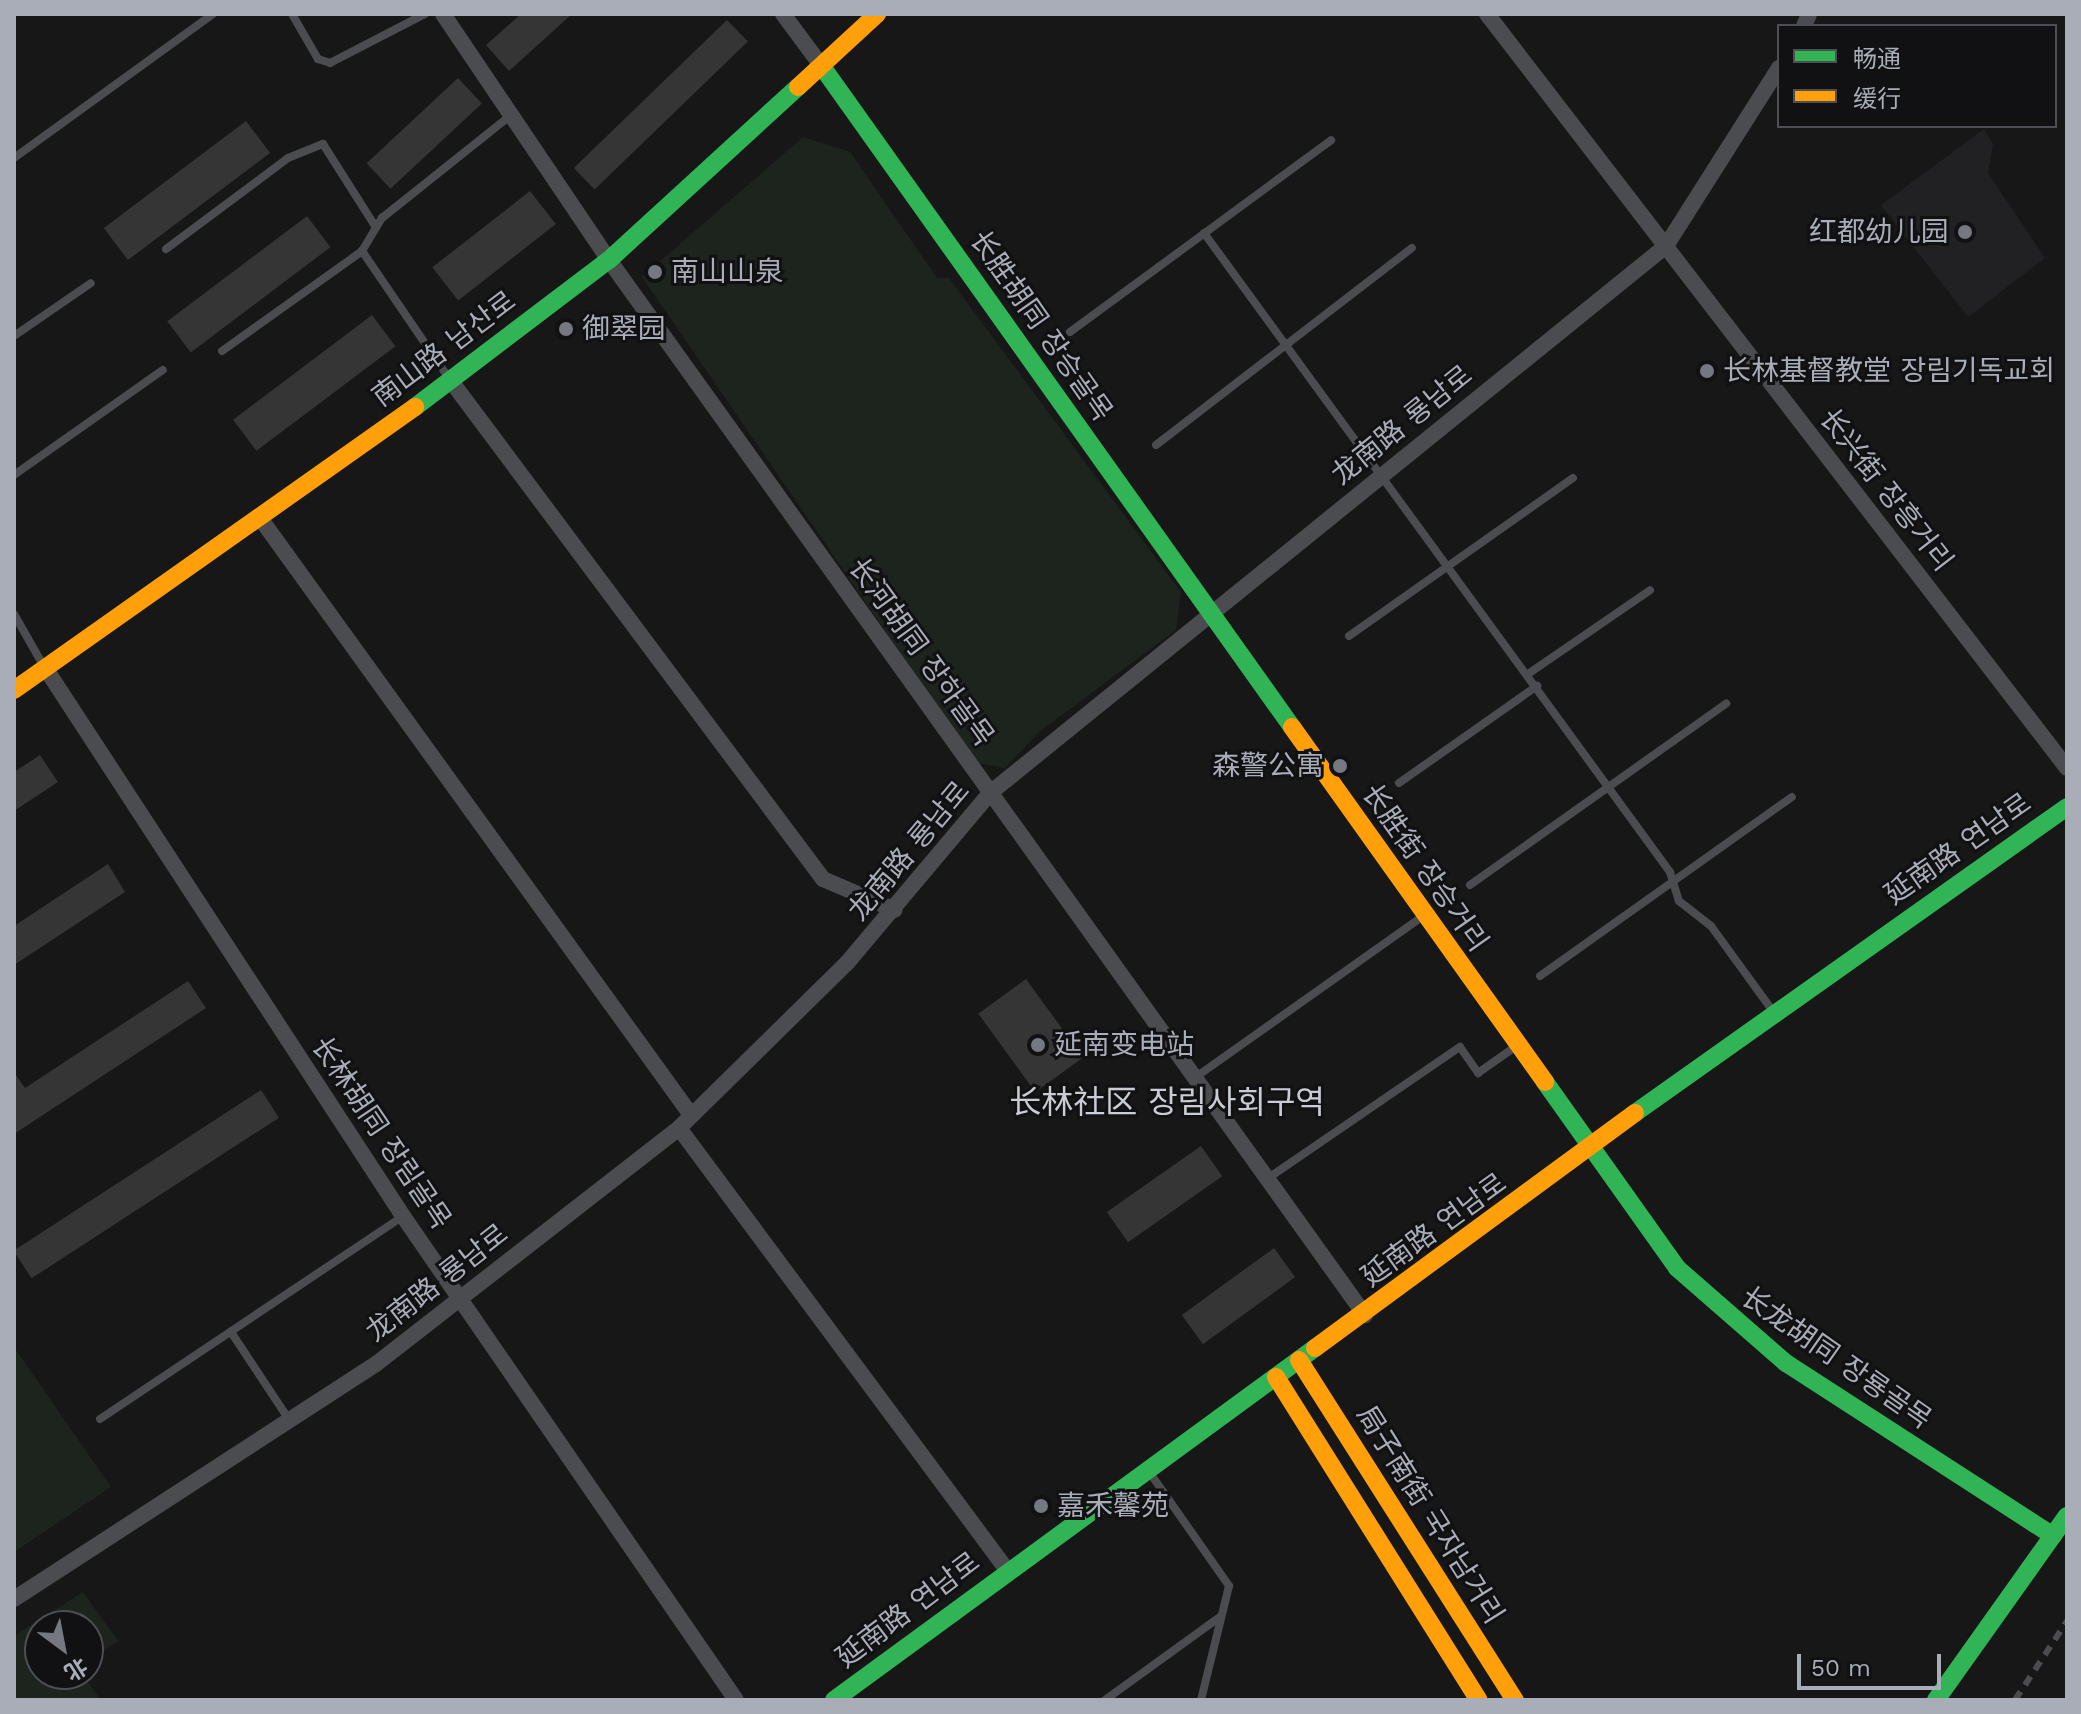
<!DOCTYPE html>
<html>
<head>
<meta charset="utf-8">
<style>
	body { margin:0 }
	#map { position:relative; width:2081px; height:1714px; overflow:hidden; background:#171717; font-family:"Work Sans","Noto Sans SC","Noto Sans KR",sans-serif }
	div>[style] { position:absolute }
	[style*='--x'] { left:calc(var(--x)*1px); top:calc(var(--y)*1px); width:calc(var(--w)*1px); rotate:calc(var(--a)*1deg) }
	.built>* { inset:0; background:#212123 }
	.green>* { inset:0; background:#1d241e }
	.building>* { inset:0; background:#353536; transform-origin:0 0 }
	.lane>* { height:8px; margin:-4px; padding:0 4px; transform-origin:4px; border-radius:4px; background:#4b4c50 }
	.street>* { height:16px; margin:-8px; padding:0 8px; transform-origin:8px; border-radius:8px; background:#4b4c50 }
	.fast>* { height:18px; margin:-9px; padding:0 9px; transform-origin:9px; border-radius:9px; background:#30b455 }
	.slow>* { height:18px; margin:-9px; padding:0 9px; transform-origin:9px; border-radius:9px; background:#ff9f0a }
	.rail>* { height:6px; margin-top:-3px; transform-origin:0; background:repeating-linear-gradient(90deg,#4b4c4f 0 10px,transparent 0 18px) }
	.dots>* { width:22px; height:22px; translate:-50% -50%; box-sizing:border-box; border:4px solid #111113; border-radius:50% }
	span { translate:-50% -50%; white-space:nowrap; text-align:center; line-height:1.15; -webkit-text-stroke:6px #111113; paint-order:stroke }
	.poi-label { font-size:28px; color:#a8adb8 }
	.right { translate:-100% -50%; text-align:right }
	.left { translate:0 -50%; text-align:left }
	.street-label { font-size:28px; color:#a8adb8 }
	.quarter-label { font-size:32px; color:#c9ccd4 }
	.frame { position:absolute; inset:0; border:16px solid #a8adb8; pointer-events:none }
	.legend { position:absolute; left:1777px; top:24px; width:280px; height:104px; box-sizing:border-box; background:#111113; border:2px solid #4d4f55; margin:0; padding:10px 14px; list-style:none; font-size:24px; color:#a8adb8 }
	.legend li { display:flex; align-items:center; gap:16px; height:40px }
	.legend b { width:40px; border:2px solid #4d4f55 }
	.north { position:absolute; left:24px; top:1610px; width:80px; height:80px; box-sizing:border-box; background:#111113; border:2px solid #4d4f55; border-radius:50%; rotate:148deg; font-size:22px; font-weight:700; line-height:32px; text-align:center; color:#a8adb8 }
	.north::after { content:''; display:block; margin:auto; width:28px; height:36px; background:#757880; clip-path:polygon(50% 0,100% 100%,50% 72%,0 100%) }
	.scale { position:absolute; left:1797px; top:1654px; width:144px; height:36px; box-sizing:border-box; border:4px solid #a8adb8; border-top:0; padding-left:10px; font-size:24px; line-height:28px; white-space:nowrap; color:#a8adb8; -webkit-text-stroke:6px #111113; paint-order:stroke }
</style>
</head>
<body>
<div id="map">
	<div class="built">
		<i style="clip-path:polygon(1984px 129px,1993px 144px,1988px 173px,2045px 258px,1968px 317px,1881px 205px)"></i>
	</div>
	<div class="green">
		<i style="clip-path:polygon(803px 137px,850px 152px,937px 278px,949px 278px,1181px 592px,1176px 630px,1039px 732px,1005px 768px,976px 763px,642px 277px)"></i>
		<i style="clip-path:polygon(14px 1347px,111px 1487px,14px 1552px)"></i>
		<i style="clip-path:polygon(83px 1592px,118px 1641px,88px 1660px,88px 1626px,40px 1626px,40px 1674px,82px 1674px,101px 1700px,14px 1700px,14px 1636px)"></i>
	</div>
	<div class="building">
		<i style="clip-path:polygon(521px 14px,572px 14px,509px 71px,486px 45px)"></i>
		<i style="left:727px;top:20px;width:30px;height:213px;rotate:46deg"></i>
		<i style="left:458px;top:78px;width:35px;height:125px;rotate:47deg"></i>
		<i style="left:246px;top:121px;width:40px;height:178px;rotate:53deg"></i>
		<i style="left:530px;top:191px;width:42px;height:124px;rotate:52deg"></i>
		<i style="left:307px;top:216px;width:39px;height:175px;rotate:53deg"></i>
		<i style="left:372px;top:315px;width:39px;height:174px;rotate:53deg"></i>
		<i style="clip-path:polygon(40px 755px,58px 782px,14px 811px,14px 772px)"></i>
		<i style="clip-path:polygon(108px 864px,125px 892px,14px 965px,14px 926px)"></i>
		<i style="left:1026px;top:979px;width:97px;height:59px;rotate:54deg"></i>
		<i style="clip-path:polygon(188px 981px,206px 1008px,14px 1134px,14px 1072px,25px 1088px)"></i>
		<i style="left:261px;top:1090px;width:33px;height:295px;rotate:57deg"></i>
		<i style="left:1201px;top:1146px;width:37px;height:115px;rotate:55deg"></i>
		<i style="left:1274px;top:1248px;width:36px;height:114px;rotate:54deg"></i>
	</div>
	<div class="lane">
		<i style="--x:292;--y:14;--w:52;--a:60"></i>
		<i style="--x:318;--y:59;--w:13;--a:18"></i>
		<i style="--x:330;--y:63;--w:107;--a:-27.3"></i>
		<i style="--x:14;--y:158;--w:246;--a:-35.9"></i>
		<i style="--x:1204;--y:233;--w:791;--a:53.9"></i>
		<i style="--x:1670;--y:872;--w:30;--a:73"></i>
		<i style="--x:1679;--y:901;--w:41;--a:38"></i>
		<i style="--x:1711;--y:926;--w:104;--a:54"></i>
		<i style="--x:166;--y:249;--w:152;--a:-36.7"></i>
		<i style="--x:288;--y:158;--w:38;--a:-22"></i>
		<i style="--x:323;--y:144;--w:97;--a:57.6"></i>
		<i style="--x:1070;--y:332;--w:324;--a:-36.3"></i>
		<i style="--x:14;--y:336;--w:93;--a:-34.5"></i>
		<i style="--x:222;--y:351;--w:172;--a:-35.5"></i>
		<i style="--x:448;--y:377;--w:153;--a:-124.3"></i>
		<i style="--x:362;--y:251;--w:39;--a:-59"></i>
		<i style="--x:382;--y:218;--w:165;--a:-38.6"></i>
		<i style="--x:1156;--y:445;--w:323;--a:-37.6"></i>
		<i style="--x:14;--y:475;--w:182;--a:-35.2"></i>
		<i style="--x:14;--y:614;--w:59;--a:60.4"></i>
		<i style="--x:1349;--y:636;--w:274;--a:-35.2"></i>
		<i style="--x:1528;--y:674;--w:148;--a:-34.5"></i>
		<i style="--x:1399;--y:783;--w:169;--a:-35.1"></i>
		<i style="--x:1470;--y:885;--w:314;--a:-35.3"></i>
		<i style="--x:1540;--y:976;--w:309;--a:-35.4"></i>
		<i style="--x:1193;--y:1079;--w:282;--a:-35.3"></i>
		<i style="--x:1267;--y:1179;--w:234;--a:-34.4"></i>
		<i style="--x:1460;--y:1047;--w:32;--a:55"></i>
		<i style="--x:1478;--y:1073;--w:45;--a:-35.1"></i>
		<i style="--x:231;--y:1332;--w:107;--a:56.5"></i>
		<i style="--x:100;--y:1419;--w:365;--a:-33.8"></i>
		<i style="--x:1150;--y:1473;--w:138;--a:55"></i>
		<i style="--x:1229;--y:1586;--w:117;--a:103.8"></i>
		<i style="--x:1105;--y:1700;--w:143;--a:-35.9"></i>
	</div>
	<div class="street">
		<i style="--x:443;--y:14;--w:297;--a:56"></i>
		<i style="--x:609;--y:260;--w:1298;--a:54.38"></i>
		<i style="--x:783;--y:14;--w:67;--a:53.5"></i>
		<i style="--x:1487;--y:14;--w:951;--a:52.43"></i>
		<i style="--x:1804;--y:26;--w:13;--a:-67"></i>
		<i style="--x:451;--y:381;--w:622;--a:53.24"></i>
		<i style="--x:823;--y:879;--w:78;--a:23.3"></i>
		<i style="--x:260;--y:518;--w:736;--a:54.17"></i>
		<i style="--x:46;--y:669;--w:653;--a:56.87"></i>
		<i style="--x:403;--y:1216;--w:587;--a:55.47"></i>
		<i style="--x:679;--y:1128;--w:550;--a:53.42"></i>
		<i style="--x:14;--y:1599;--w:432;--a:-33"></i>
		<i style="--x:376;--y:1364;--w:384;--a:-37.9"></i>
		<i style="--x:679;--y:1128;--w:235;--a:-44.5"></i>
		<i style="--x:847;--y:963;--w:222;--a:-49.9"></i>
		<i style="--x:990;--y:793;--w:870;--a:-38.98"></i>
		<i style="--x:1666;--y:246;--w:211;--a:-57.6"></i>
	</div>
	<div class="fast">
		<i style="--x:823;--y:68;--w:809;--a:54.56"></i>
		<i style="--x:415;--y:407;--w:243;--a:-37.2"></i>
		<i style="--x:609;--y:260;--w:256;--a:-42.5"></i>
		<i style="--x:1545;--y:1082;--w:228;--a:54.6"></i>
		<i style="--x:1677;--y:1268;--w:145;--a:41.1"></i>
		<i style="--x:1786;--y:1363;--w:318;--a:32.9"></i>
		<i style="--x:1635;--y:1113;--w:529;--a:-35.31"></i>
		<i style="--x:834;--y:1700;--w:596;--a:-36.2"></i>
		<i style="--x:1936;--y:1700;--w:226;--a:-54.6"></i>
	</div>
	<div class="slow">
		<i style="--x:798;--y:87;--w:108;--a:-42.7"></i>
		<i style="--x:14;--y:690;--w:491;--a:-35.2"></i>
		<i style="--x:1292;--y:727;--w:436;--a:54.5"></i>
		<i style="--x:1315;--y:1348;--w:397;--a:-36.3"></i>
		<i style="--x:1299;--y:1360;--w:403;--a:57.6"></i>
		<i style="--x:1276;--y:1377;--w:381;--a:57.9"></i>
	</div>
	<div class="rail">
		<i style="--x:2015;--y:1700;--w:95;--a:-56.6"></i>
	</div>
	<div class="dots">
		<i style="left:1965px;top:232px;background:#757880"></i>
		<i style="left:655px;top:272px;background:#757880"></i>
		<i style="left:566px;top:329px;background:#757880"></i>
		<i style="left:1707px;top:371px;background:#757880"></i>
		<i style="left:1340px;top:766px;background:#757880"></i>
		<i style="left:1038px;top:1045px;background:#757880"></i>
		<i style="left:1041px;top:1506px;background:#757880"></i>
	</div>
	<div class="poi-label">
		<span class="right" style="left:1949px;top:232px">红都幼儿园</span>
		<span class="left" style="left:671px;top:272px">南山山泉</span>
		<span class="left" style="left:582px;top:329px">御翠园</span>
		<span class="left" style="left:1723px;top:371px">长林基督教堂 장림기독교회</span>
		<span class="right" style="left:1324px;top:766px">森警公寓</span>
		<span class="left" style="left:1054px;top:1045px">延南变电站</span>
		<span class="left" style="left:1057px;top:1506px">嘉禾馨苑</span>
	</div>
	<div class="street-label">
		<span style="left:1041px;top:326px;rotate:55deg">长胜胡同 장승골목</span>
		<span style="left:444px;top:349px;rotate:-37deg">南山路 남산로</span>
		<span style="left:1402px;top:425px;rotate:-39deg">龙南路 룡남로</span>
		<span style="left:1886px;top:490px;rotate:52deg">长兴街 장흥거리</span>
		<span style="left:921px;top:652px;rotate:54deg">长河胡同 장하골목</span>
		<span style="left:1958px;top:849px;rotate:-35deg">延南路 연남로</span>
		<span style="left:909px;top:851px;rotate:-50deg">龙南路 룡남로</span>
		<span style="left:1425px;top:868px;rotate:55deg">长胜街 장승거리</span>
		<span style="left:381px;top:1133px;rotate:56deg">长林胡同 장림골목</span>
		<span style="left:1434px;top:1230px;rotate:-36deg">延南路 연남로</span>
		<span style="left:437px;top:1283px;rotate:-38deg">龙南路 룡남로</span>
		<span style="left:1836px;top:1358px;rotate:35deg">长龙胡同 장룡골목</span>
		<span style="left:1430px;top:1515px;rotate:58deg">局子南街 국자남거리</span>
		<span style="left:908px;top:1610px;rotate:-37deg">延南路 연남로</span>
	</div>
	<div class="quarter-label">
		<span style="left:1167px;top:1102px">长林社区 장림사회구역</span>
	</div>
	<div class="frame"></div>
	<ul class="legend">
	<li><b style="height:10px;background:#30b455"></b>畅通</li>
	<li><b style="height:10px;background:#ff9f0a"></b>缓行</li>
	</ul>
	<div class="north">北</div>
	<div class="scale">50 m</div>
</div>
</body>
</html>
